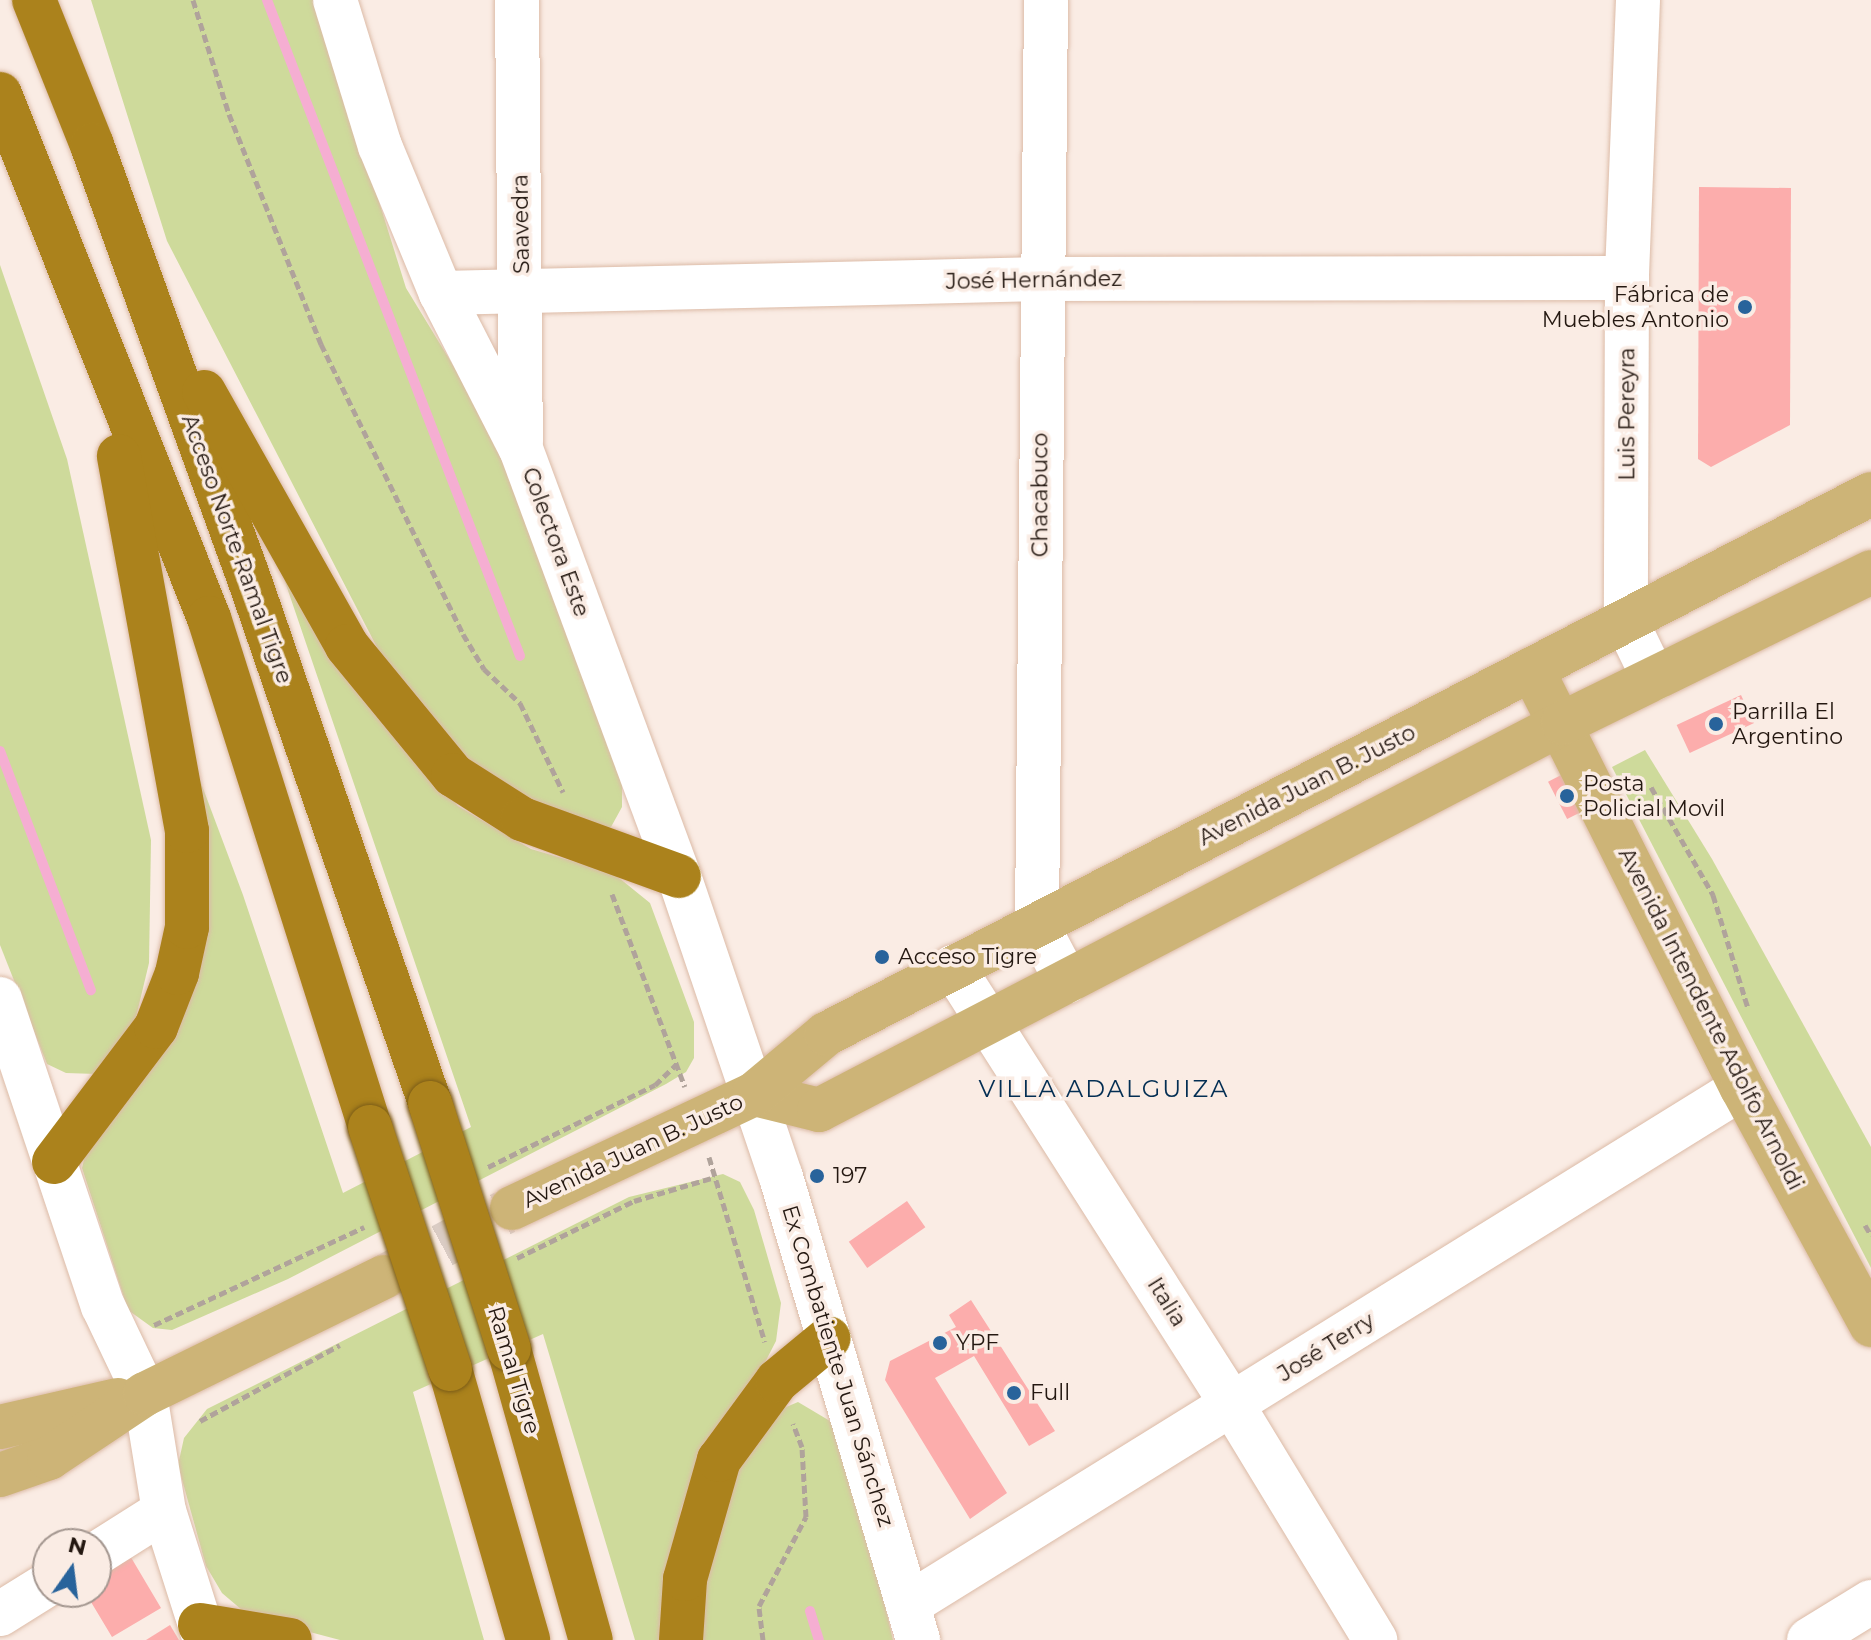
<!DOCTYPE html>
<html>
<head>
<meta charset="utf-8">
<style>
	body { margin:0 }
	#map { position:relative; width:1871px; height:1640px; overflow:hidden; background:#faece4; font-family:Montserrat,sans-serif }
	div>[style] { position:absolute }
	[style*='--x'] { left:calc(var(--x)*1px); top:calc(var(--y)*1px); width:calc(var(--w)*1px); rotate:calc(var(--a)*1deg) }
	.green>* { inset:0; background:#ceda9b }
	.stream>* { height:10px; margin:-5px; padding:0 5px; transform-origin:5px; border-radius:5px; background:#f5aed2 }
	.building>* { inset:0; background:#fcadac; transform-origin:0 0 }
	.major-tunnel>* { height:44px; margin-top:-22px; transform-origin:0; background:repeating-linear-gradient(90deg,#daccc4 0 44px,transparent 0 66px) }
	.path>* { height:5px; margin-top:-2.5px; transform-origin:0; background:repeating-linear-gradient(90deg,#b0a39b 0 8px,transparent 0 12px) }
	.roads { filter:drop-shadow(0 0 2px #dcbba7) drop-shadow(0 0 2px #dcbba7) }
	.minor>* { height:44px; margin:-22px; padding:0 22px; transform-origin:22px; border-radius:22px; background:#fff }
	.major>* { height:44px; margin:-22px; padding:0 22px; transform-origin:22px; border-radius:22px; background:#cdb477 }
	.highway>* { height:44px; margin:-22px; padding:0 22px; transform-origin:22px; border-radius:22px; background:#ab821c }
	.bridges { filter:drop-shadow(0 0 2px #7c5d18) drop-shadow(0 0 2px #7c5d18) }
	.highway-bridge>* { height:44px; margin:-22px; padding:0 22px; transform-origin:22px; border-radius:22px; background:#ab821c }
	.dots>* { width:22px; height:22px; translate:-50% -50%; box-sizing:border-box; border:4px solid #faece4; border-radius:50% }
	span { translate:-50% -50%; white-space:nowrap; text-align:center; line-height:1.15; -webkit-text-stroke:7px #faece4; paint-order:stroke }
	.street-label { font-size:22px; color:#241811 }
	.poi-label { font-size:22px; color:#241811 }
	.right { translate:-100% -50%; text-align:right }
	.left { translate:0 -50%; text-align:left }
	.neighbourhood-label { font-size:24px; color:#032e53; letter-spacing:2px }
	.north { position:absolute; left:32px; top:1528px; width:80px; height:80px; box-sizing:border-box; background:#faece4; border:2px solid #a49790; border-radius:50%; rotate:14deg; font-size:22px; font-weight:700; line-height:32px; text-align:center; color:#241811 }
	.north::after { content:''; display:block; margin:auto; width:28px; height:36px; background:#28639b; clip-path:polygon(50% 0,100% 100%,50% 72%,0 100%) }
</style>
</head>
<body>
<div id="map">
	<div class="green">
		<i style="clip-path:polygon(91px 0,316px 0,406px 288px,501px 444px,622px 779px,622px 807px,611px 827px,598px 832px,572px 826px,447px 748px,383px 659px,167px 241px)"></i>
		<i style="clip-path:polygon(0 265px,67px 459px,151px 840px,149px 963px,132px 1034px,96px 1074px,66px 1073px,47px 1064px,0 945px)"></i>
		<i style="clip-path:polygon(280px 567px,398px 734px,458px 806px,531px 849px,613px 873px,650px 903px,694px 1022px,694px 1058px,686px 1072px,666px 1084px,288px 1279px,172px 1330px,153px 1328px,128px 1310px,82px 1168px,90px 1134px,165px 1037px,180px 727px,243px 895px,343px 1193px,471px 1127px)"></i>
		<i style="clip-path:polygon(1645px 750px,1712px 859px,1871px 1147px,1871px 1268px,1612px 767px)"></i>
		<i style="clip-path:polygon(723px 1174px,740px 1182px,754px 1210px,781px 1303px,776px 1341px,758px 1376px,713px 1431px,681px 1509px,667px 1640px,635px 1640px,543px 1334px,413px 1392px,484px 1640px,340px 1640px,249px 1616px,222px 1593px,206px 1566px,178px 1465px,184px 1438px,207px 1409px,629px 1197px)"></i>
		<i style="clip-path:polygon(798px 1402px,830px 1421px,850px 1454px,893px 1640px,700px 1640px,708px 1558px,738px 1470px,772px 1413px)"></i>
	</div>
	<div class="stream">
		<i style="--x:267;--y:0;--w:703;--a:68.91"></i>
		<i style="--x:0;--y:751;--w:256;--a:69.2"></i>
		<i style="--x:810;--y:1611;--w:30;--a:73"></i>
	</div>
	<div class="building">
		<i style="clip-path:polygon(1699px 187px,1791px 188px,1790px 425px,1711px 467px,1698px 459px)"></i>
		<i style="left:1741px;top:695px;width:31px;height:71px;rotate:65deg"></i>
		<i style="left:1565px;top:773px;width:42px;height:19px;rotate:63deg"></i>
		<i style="left:907px;top:1201px;width:32px;height:71px;rotate:55deg"></i>
		<i style="clip-path:polygon(971px 1300px,1055px 1431px,1029px 1446px,974px 1356px,935px 1378px,1007px 1493px,970px 1519px,885px 1380px,890px 1361px,956px 1327px,949px 1315px)"></i>
		<i style="clip-path:polygon(129px 1554px,161px 1608px,112px 1637px,85px 1592px,96px 1592px,96px 1573px)"></i>
		<i style="clip-path:polygon(170px 1625px,179px 1640px,146px 1640px)"></i>
	</div>
	<div class="major-tunnel">
		<i style="--x:384;--y:1277;--w:137;--a:-28.2"></i>
	</div>
	<div class="path">
		<i style="--x:193;--y:0;--w:120;--a:72.5"></i>
		<i style="--x:229;--y:114;--w:248;--a:68.2"></i>
		<i style="--x:321;--y:344;--w:323;--a:63.9"></i>
		<i style="--x:463;--y:634;--w:41;--a:59"></i>
		<i style="--x:484;--y:669;--w:50;--a:43.4"></i>
		<i style="--x:520;--y:703;--w:99;--a:64.2"></i>
		<i style="--x:1651;--y:787;--w:125;--a:60.1"></i>
		<i style="--x:1713;--y:895;--w:118;--a:72.8"></i>
		<i style="--x:612;--y:894;--w:206;--a:69.3"></i>
		<i style="--x:709;--y:1157;--w:193;--a:73.2"></i>
		<i style="--x:488;--y:1167;--w:186;--a:-26.2"></i>
		<i style="--x:655;--y:1085;--w:29;--a:-44"></i>
		<i style="--x:1865;--y:1225;--w:12;--a:59"></i>
		<i style="--x:517;--y:1258;--w:130;--a:-26"></i>
		<i style="--x:634;--y:1201;--w:84;--a:-16.5"></i>
		<i style="--x:154;--y:1325;--w:232;--a:-25"></i>
		<i style="--x:200;--y:1421;--w:159;--a:-28.5"></i>
		<i style="--x:763;--y:1640;--w:34;--a:-97"></i>
		<i style="--x:759;--y:1606;--w:101;--a:-62.2"></i>
		<i style="--x:806;--y:1517;--w:70;--a:-93.3"></i>
		<i style="--x:802;--y:1447;--w:25;--a:-111"></i>
	</div>
	<div class="roads">
		<div class="minor">
			<i style="--x:335;--y:0;--w:153;--a:72.9"></i>
			<i style="--x:380;--y:146;--w:159;--a:67.5"></i>
			<i style="--x:441;--y:293;--w:175;--a:62.9"></i>
			<i style="--x:521;--y:449;--w:455;--a:69.7"></i>
			<i style="--x:679;--y:876;--w:318;--a:71.3"></i>
			<i style="--x:781;--y:1177;--w:483;--a:73.5"></i>
			<i style="--x:517;--y:0;--w:442;--a:89.5"></i>
			<i style="--x:1046;--y:0;--w:925;--a:90.56"></i>
			<i style="--x:1037;--y:925;--w:64;--a:62.2"></i>
			<i style="--x:1638;--y:0;--w:278;--a:92.3"></i>
			<i style="--x:1627;--y:278;--w:343;--a:90.2"></i>
			<i style="--x:1626;--y:621;--w:64;--a:64.2"></i>
			<i style="--x:441;--y:293;--w:601;--a:-1.33"></i>
			<i style="--x:1042;--y:279;--w:585;--a:-0.1"></i>
			<i style="--x:953;--y:967;--w:521;--a:57.47"></i>
			<i style="--x:1233;--y:1406;--w:274;--a:58.7"></i>
			<i style="--x:0;--y:999;--w:324;--a:71.5"></i>
			<i style="--x:103;--y:1306;--w:98;--a:64.5"></i>
			<i style="--x:145;--y:1394;--w:119;--a:80.8"></i>
			<i style="--x:164;--y:1511;--w:135;--a:72.4"></i>
			<i style="--x:96;--y:1554;--w:80;--a:-32.3"></i>
			<i style="--x:909;--y:1604;--w:980;--a:-31.78"></i>
			<i style="--x:0;--y:1614;--w:57;--a:-32"></i>
			<i style="--x:1809;--y:1640;--w:73;--a:-31.5"></i>
		</div>
		<div class="major">
			<i style="--x:1532;--y:669;--w:469;--a:63.4"></i>
			<i style="--x:1742;--y:1088;--w:270;--a:61.4"></i>
			<i style="--x:754;--y:1094;--w:67;--a:13.8"></i>
			<i style="--x:819;--y:1110;--w:839;--a:-27.48"></i>
			<i style="--x:1563;--y:723;--w:343;--a:-26.1"></i>
			<i style="--x:512;--y:1208;--w:268;--a:-25.2"></i>
			<i style="--x:754;--y:1094;--w:94;--a:-39.8"></i>
			<i style="--x:826;--y:1034;--w:1176;--a:-27.33"></i>
			<i style="--x:0;--y:1427;--w:121;--a:-12.9"></i>
			<i style="--x:0;--y:1475;--w:52;--a:-19.1"></i>
			<i style="--x:49;--y:1458;--w:115;--a:-33.7"></i>
			<i style="--x:145;--y:1394;--w:266;--a:-26.1"></i>
		</div>
		<div class="highway">
			<i style="--x:34;--y:0;--w:156;--a:68.2"></i>
			<i style="--x:92;--y:145;--w:473;--a:70.1"></i>
			<i style="--x:253;--y:590;--w:543;--a:70.96"></i>
			<i style="--x:0;--y:94;--w:564;--a:68.26"></i>
			<i style="--x:209;--y:618;--w:534;--a:72.45"></i>
			<i style="--x:204;--y:392;--w:291;--a:60.6"></i>
			<i style="--x:347;--y:646;--w:167;--a:50.6"></i>
			<i style="--x:453;--y:775;--w:82;--a:32.5"></i>
			<i style="--x:522;--y:819;--w:167;--a:20"></i>
			<i style="--x:54;--y:1162;--w:169;--a:-52.9"></i>
			<i style="--x:156;--y:1027;--w:58;--a:-68.7"></i>
			<i style="--x:177;--y:973;--w:47;--a:-77.7"></i>
			<i style="--x:187;--y:927;--w:96;--a:-90"></i>
			<i style="--x:187;--y:831;--w:381;--a:-100.3"></i>
			<i style="--x:509;--y:1349;--w:302;--a:74.3"></i>
			<i style="--x:450;--y:1369;--w:282;--a:73.9"></i>
			<i style="--x:200;--y:1625;--w:91;--a:9.5"></i>
			<i style="--x:681;--y:1640;--w:61;--a:-86.2"></i>
			<i style="--x:685;--y:1579;--w:124;--a:-74.1"></i>
			<i style="--x:719;--y:1460;--w:98;--a:-53.7"></i>
			<i style="--x:777;--y:1381;--w:67;--a:-39.6"></i>
		</div>
	</div>
	<div class="bridges">
		<div class="highway-bridge">
			<i style="--x:430;--y:1103;--w:258;--a:72.2"></i>
			<i style="--x:370;--y:1127;--w:255;--a:71.7"></i>
		</div>
	</div>
	<div class="dots">
		<i style="left:1745px;top:307px;background:#28639b"></i>
		<i style="left:1716px;top:724px;background:#28639b"></i>
		<i style="left:1567px;top:796px;background:#28639b"></i>
		<i style="left:882px;top:957px;background:#28639b"></i>
		<i style="left:817px;top:1176px;background:#28639b"></i>
		<i style="left:940px;top:1343px;background:#28639b"></i>
		<i style="left:1014px;top:1393px;background:#28639b"></i>
	</div>
	<div class="street-label">
		<span style="left:521px;top:224px;rotate:-91deg">Saavedra</span>
		<span style="left:1034px;top:280px;rotate:-1deg">José Hernández</span>
		<span style="left:1627px;top:414px;rotate:-90deg">Luis Pereyra</span>
		<span style="left:1040px;top:495px;rotate:-90deg">Chacabuco</span>
		<span style="left:556px;top:542px;rotate:70deg">Colectora Este</span>
		<span style="left:237px;top:549px;rotate:70deg">Acceso Norte Ramal Tigre</span>
		<span style="left:1307px;top:785px;rotate:-27deg">Avenida Juan B. Justo</span>
		<span style="left:1711px;top:1019px;rotate:63deg">Avenida Intendente Adolfo Arnoldi</span>
		<span style="left:633px;top:1151px;rotate:-25deg">Avenida Juan B. Justo</span>
		<span style="left:1167px;top:1302px;rotate:58deg">Italia</span>
		<span style="left:1326px;top:1347px;rotate:-32deg">José Terry</span>
		<span style="left:838px;top:1366px;rotate:73deg">Ex Combatiente Juan Sánchez</span>
		<span style="left:514px;top:1370px;rotate:73deg">Ramal Tigre</span>
	</div>
	<div class="poi-label">
		<span class="right" style="left:1729px;top:307px">Fábrica de<br>Muebles Antonio</span>
		<span class="left" style="left:1732px;top:724px">Parrilla El<br>Argentino</span>
		<span class="left" style="left:1583px;top:796px">Posta<br>Policial Movil</span>
		<span class="left" style="left:898px;top:957px">Acceso Tigre</span>
		<span class="left" style="left:833px;top:1176px">197</span>
		<span class="left" style="left:956px;top:1343px">YPF</span>
		<span class="left" style="left:1030px;top:1393px">Full</span>
	</div>
	<div class="neighbourhood-label">
		<span style="left:1104px;top:1089px">VILLA ADALGUIZA</span>
	</div>
	<div class="north">N</div>
</div>
</body>
</html>
